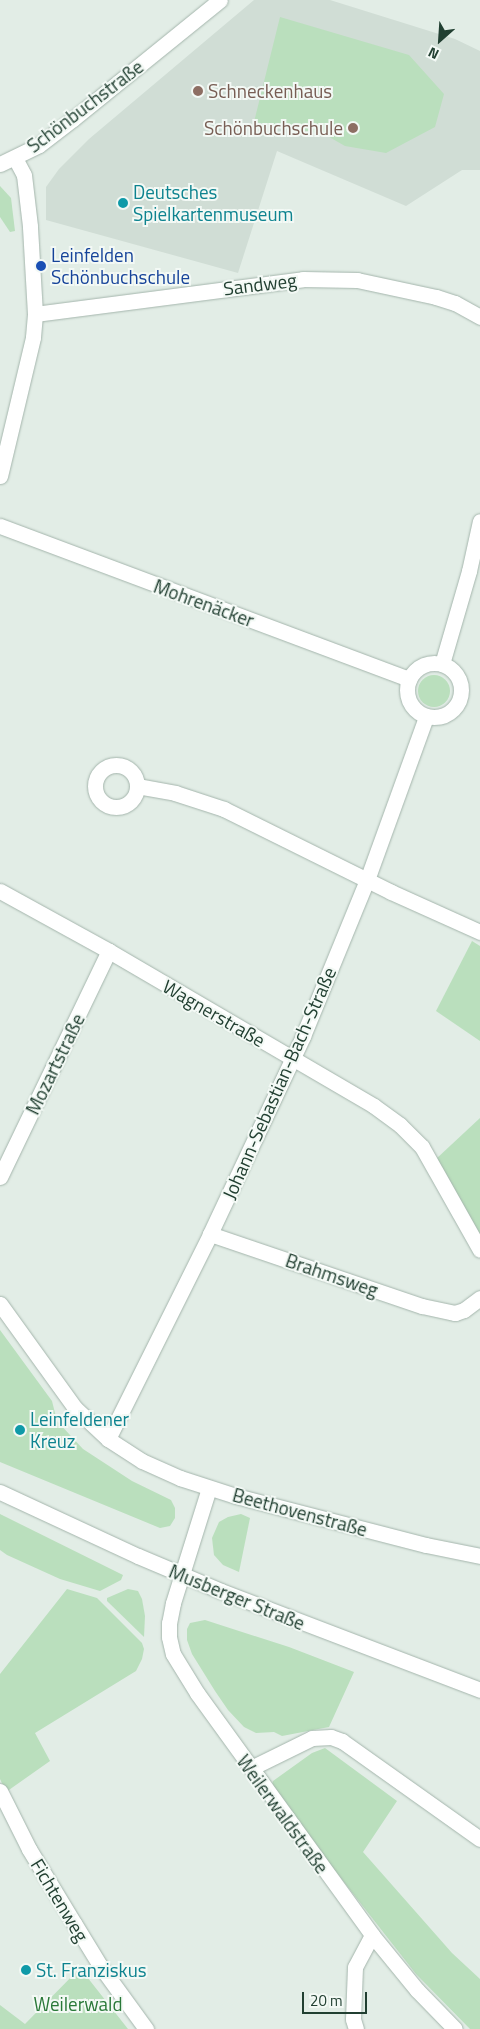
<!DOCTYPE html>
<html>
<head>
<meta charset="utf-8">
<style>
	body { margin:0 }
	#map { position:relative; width:480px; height:2029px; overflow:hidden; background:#e2ede6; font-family:"Titillium Web",sans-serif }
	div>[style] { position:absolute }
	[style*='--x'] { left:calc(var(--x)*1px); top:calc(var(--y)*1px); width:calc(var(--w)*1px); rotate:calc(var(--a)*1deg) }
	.built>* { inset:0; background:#d0ddd5 }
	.green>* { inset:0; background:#badfbd }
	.round { border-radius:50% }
	.roads { filter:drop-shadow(0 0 1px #a4b5ac) drop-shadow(0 0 1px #a4b5ac) }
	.minor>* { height:15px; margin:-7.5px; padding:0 7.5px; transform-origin:7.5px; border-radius:7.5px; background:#fff }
	.minor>.ring { margin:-7.5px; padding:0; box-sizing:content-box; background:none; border:15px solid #fff; border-radius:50% }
	.secondary>* { height:15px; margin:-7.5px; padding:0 7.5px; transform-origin:7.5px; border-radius:7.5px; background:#fff }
	.dots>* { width:14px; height:14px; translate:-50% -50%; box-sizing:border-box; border:2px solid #f3f9f5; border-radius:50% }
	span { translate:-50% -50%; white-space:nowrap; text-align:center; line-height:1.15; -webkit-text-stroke:4px #f3f9f5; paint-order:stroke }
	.education-label { font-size:19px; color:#785e54 }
	.left { translate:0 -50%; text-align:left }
	.right { translate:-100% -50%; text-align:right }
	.street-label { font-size:19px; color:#213f31 }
	.culture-label { font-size:19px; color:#0d838f }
	.transit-label { font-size:19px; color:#164399 }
	.park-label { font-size:19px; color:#297838 }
	.north { position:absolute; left:415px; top:15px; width:50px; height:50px; -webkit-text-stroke:4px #f3f9f5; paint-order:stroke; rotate:206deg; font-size:14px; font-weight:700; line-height:20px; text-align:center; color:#213f31 }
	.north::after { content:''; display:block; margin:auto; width:18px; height:22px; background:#213f31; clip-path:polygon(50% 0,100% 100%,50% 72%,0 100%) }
	.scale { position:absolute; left:302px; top:1992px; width:65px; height:22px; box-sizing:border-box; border:2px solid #213f31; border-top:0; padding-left:6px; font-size:15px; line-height:18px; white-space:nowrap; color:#213f31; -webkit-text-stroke:4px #f3f9f5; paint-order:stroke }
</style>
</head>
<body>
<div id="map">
	<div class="built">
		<i style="clip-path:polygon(254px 0,330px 0,455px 39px,480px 51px,480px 170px,462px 170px,406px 206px,277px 151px,238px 273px,46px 220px,46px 187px,59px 169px,89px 139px)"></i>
	</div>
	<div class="green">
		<i style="clip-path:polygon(280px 17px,409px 55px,444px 94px,435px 127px,386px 153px,345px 146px,324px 134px,254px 122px)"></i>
		<i style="clip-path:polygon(0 186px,11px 198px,15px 231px,10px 232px,0 217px)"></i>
		<i class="round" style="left:418px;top:675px;width:32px;height:32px"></i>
		<i style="clip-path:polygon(472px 941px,480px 946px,480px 1041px,436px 1011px)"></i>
		<i style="clip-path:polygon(480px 1118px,480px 1236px,436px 1159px)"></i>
		<i style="clip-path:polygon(0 1330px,52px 1401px,57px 1421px,83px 1449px,132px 1481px,171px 1500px,175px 1508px,175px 1518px,170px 1526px,160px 1528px,0 1462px)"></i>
		<i style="clip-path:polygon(0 1514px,123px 1575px,121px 1580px,100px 1591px,60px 1579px,7px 1555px,0 1550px)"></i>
		<i style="clip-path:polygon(241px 1514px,250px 1518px,239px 1572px,223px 1565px,214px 1555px,212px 1538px,219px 1522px,228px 1517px)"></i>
		<i style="clip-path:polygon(67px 1589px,97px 1598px,142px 1643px,144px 1649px,142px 1659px,136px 1671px,35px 1733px,50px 1761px,6px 1792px,0 1779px,0 1674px)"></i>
		<i style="clip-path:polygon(128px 1589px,138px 1591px,142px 1599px,145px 1616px,144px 1637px,107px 1601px,107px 1598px)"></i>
		<i style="clip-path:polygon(205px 1620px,289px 1647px,354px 1672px,329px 1727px,282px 1736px,274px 1732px,256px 1733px,244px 1727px,228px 1710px,215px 1691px,192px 1654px,187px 1640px,187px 1629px,190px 1623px)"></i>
		<i style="clip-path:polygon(325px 1748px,397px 1801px,363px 1852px,452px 1953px,480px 1979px,480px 2029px,470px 2029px,416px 1974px,271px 1789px,273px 1781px,312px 1753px)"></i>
		<i style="clip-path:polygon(80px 1968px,128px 2029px,0 2029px,0 2005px,25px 2024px)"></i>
	</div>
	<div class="roads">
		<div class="minor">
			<i style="--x:0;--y:164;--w:43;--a:-26"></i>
			<i style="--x:39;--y:145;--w:43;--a:-37.4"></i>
			<i style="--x:73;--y:119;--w:189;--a:-39"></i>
			<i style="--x:35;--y:314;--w:270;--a:-7.4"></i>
			<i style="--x:303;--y:279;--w:54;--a:1.1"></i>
			<i style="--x:357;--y:280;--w:81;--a:12.1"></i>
			<i style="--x:436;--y:297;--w:20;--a:18"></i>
			<i style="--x:455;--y:303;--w:29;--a:29"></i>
			<i style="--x:0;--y:476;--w:143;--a:-76.6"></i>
			<i style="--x:33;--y:337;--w:23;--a:-85"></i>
			<i style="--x:35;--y:314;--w:88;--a:-93.3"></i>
			<i style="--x:30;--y:226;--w:51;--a:-96.7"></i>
			<i style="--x:24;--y:175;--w:19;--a:-118"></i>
			<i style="--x:0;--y:526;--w:437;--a:20.5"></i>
			<i class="ring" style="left:407px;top:663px;width:39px;height:39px"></i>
			<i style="--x:442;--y:664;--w:97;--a:-73.8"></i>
			<i style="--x:469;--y:571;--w:51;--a:-77.6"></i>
			<i class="ring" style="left:95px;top:765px;width:27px;height:27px"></i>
			<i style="--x:137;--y:786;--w:39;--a:10"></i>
			<i style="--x:175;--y:793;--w:52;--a:18.1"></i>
			<i style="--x:224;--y:809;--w:186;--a:26.4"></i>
			<i style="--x:391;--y:892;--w:98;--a:24.2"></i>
			<i style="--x:0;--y:891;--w:124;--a:28.8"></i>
			<i style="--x:109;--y:951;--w:307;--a:30.3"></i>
			<i style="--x:374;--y:1106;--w:32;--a:36"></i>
			<i style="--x:400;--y:1125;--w:31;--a:45"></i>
			<i style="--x:422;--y:1147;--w:118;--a:60.6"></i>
			<i style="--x:0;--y:1177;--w:251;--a:-64.3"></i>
			<i style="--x:210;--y:1234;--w:224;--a:18.8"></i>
			<i style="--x:422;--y:1306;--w:34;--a:12"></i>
			<i style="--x:455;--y:1313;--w:9;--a:-18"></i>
			<i style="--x:464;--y:1310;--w:20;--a:-37"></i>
			<i style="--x:0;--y:1304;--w:128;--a:54.2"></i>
			<i style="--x:75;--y:1408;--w:45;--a:43.2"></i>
			<i style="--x:108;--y:1439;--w:40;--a:32.9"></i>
			<i style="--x:142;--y:1461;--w:42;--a:24.1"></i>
			<i style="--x:180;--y:1478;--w:59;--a:17.8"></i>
			<i style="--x:236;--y:1496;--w:196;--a:14.5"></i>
			<i style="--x:426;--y:1545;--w:55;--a:11.5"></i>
			<i style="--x:108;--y:1439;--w:229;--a:-63.5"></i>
			<i style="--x:210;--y:1234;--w:219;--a:-64.8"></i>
			<i style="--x:303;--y:1036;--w:169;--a:-67.7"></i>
			<i style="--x:367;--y:880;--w:173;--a:-70.1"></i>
			<i style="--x:209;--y:1488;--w:121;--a:107.4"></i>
			<i style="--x:173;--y:1603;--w:20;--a:101"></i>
			<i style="--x:169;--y:1623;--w:14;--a:90"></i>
			<i style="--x:169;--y:1637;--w:17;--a:77"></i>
			<i style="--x:173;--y:1654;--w:46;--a:58.4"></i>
			<i style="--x:197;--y:1693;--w:299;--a:54.1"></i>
			<i style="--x:372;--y:1935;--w:71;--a:50.7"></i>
			<i style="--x:417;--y:1990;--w:54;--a:45.7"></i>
			<i style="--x:251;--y:1768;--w:68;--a:-26.2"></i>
			<i style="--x:312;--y:1738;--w:19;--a:-3"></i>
			<i style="--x:331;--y:1737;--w:12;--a:20"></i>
			<i style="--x:342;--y:1741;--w:169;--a:35.4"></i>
			<i style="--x:0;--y:1791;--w:65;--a:63.4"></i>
			<i style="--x:29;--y:1849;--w:87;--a:58.7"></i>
			<i style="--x:74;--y:1923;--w:52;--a:58.5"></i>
			<i style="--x:101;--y:1967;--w:77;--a:54"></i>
			<i style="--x:356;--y:2029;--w:10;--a:-107"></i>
			<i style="--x:353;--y:2019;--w:52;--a:-87.8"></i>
			<i style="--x:355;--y:1967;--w:36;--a:-62"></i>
		</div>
		<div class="secondary">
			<i style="--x:0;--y:1492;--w:152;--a:24.9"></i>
			<i style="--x:138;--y:1556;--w:90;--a:22.9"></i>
			<i style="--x:221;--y:1591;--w:277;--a:20.9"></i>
		</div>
	</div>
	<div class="dots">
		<i style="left:198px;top:91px;background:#8d6e63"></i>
		<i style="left:353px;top:128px;background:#8d6e63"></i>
		<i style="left:123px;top:203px;background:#0f9aa8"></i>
		<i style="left:41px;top:266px;background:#1a4fb4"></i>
		<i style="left:20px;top:1430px;background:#0f9aa8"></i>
		<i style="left:26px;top:1970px;background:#0f9aa8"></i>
	</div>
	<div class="education-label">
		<span class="left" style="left:208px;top:91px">Schneckenhaus</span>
		<span class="right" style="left:343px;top:128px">Schönbuchschule</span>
	</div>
	<div class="street-label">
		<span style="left:85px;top:106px;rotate:-37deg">Schönbuchstraße</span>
		<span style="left:260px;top:284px;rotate:-7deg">Sandweg</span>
		<span style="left:204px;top:603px;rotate:20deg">Mohrenäcker</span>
		<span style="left:214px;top:1013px;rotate:30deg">Wagnerstraße</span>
		<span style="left:55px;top:1064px;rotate:-64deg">Mozartstraße</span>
		<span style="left:279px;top:1083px;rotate:-66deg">Johann-Sebastian-Bach-Straße</span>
		<span style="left:332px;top:1275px;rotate:19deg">Brahmsweg</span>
		<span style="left:300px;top:1512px;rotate:15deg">Beethovenstraße</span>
		<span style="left:237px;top:1597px;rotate:22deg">Musberger Straße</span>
		<span style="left:283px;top:1814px;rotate:54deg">Weilerwaldstraße</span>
		<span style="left:60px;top:1900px;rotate:59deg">Fichtenweg</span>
	</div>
	<div class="culture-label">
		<span class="left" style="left:133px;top:203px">Deutsches<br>Spielkartenmuseum</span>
		<span class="left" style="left:30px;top:1430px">Leinfeldener<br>Kreuz</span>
		<span class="left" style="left:36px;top:1970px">St. Franziskus</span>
	</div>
	<div class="transit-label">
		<span class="left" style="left:51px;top:266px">Leinfelden<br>Schönbuchschule</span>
	</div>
	<div class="park-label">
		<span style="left:78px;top:2004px">Weilerwald</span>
	</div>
	<div class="north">N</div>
	<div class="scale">20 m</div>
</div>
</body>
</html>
